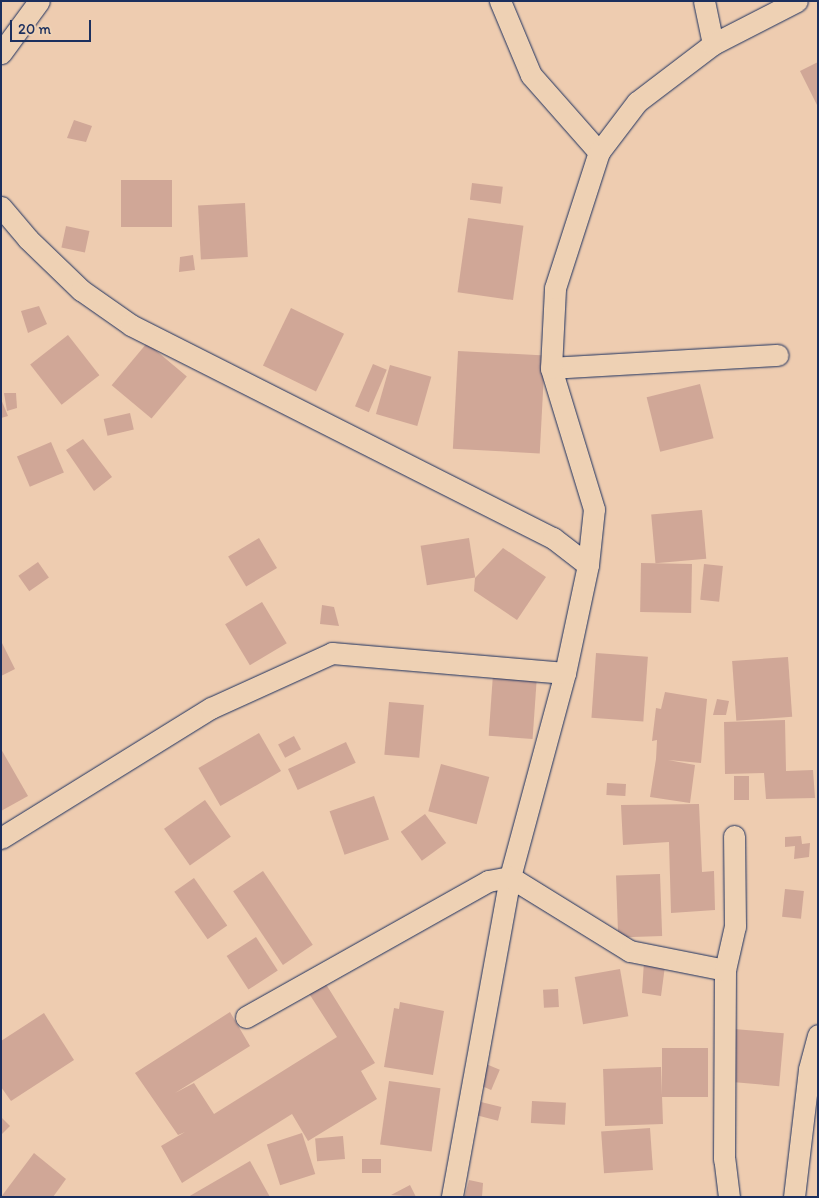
<!DOCTYPE html>
<html>
<head>
<meta charset="utf-8">
<style>
	body { margin:0 }
	#map { position:relative; width:819px; height:1198px; overflow:hidden; background:#eeccb0; font-family:Itim,sans-serif }
	div>[style] { position:absolute }
	[style*='--x'] { left:calc(var(--x)*1px); top:calc(var(--y)*1px); width:calc(var(--w)*1px); rotate:calc(var(--a)*1deg) }
	.building>* { inset:0; background:#d0a797; transform-origin:0 0 }
	.roads { filter:drop-shadow(0 0 1px #1b2f5e) drop-shadow(0 0 1px #1b2f5e) }
	.minor>* { height:21px; margin:-10.5px; padding:0 10.5px; transform-origin:10.5px; border-radius:10.5px; background:#eed1b4 }
	span { translate:-50% -50%; white-space:nowrap; text-align:center; line-height:1.15; -webkit-text-stroke:4.5px #eed1b4; paint-order:stroke }
	.frame { position:absolute; inset:0; border:2px solid #1b2f5e; pointer-events:none }
	.scale { position:absolute; left:10px; top:20px; width:81px; height:22px; box-sizing:border-box; border:2px solid #1b2f5e; border-top:0; padding-left:6px; font-size:15px; line-height:18px; white-space:nowrap; color:#1b2f5e; -webkit-text-stroke:4px #eed1b4; paint-order:stroke }
</style>
</head>
<body>
<div id="map">
	<div class="building">
		<i style="clip-path:polygon(818px 62px,818px 107px,800px 71px)"></i>
		<i style="clip-path:polygon(74px 120px,92px 126px,86px 142px,67px 138px)"></i>
		<i style="left:172px;top:180px;width:47px;height:51px;rotate:90deg"></i>
		<i style="left:472px;top:183px;width:31px;height:17px;rotate:7deg"></i>
		<i style="left:245px;top:203px;width:54px;height:47px;rotate:87deg"></i>
		<i style="left:468px;top:218px;width:56px;height:75px;rotate:8deg"></i>
		<i style="left:66px;top:226px;width:24px;height:22px;rotate:12deg"></i>
		<i style="clip-path:polygon(193px 255px,195px 270px,179px 272px,180px 257px)"></i>
		<i style="clip-path:polygon(39px 306px,47px 324px,28px 333px,21px 311px)"></i>
		<i style="left:291px;top:308px;width:59px;height:64px;rotate:26deg"></i>
		<i style="left:68px;top:335px;width:51px;height:48px;rotate:52deg"></i>
		<i style="left:147px;top:343px;width:52px;height:55px;rotate:40deg"></i>
		<i style="left:458px;top:351px;width:87px;height:98px;rotate:3deg"></i>
		<i style="left:373px;top:364px;width:15px;height:46px;rotate:23deg"></i>
		<i style="left:390px;top:365px;width:43px;height:51px;rotate:16deg"></i>
		<i style="left:700px;top:384px;width:56px;height:55px;rotate:76deg"></i>
		<i style="clip-path:polygon(4px 393px,16px 393px,17px 408px,7px 411px)"></i>
		<i style="clip-path:polygon(1px 399px,8px 416px,1px 418px)"></i>
		<i style="left:130px;top:413px;width:17px;height:27px;rotate:77deg"></i>
		<i style="clip-path:polygon(83px 439px,112px 477px,94px 491px,66px 450px)"></i>
		<i style="left:51px;top:442px;width:33px;height:37px;rotate:67deg"></i>
		<i style="left:702px;top:510px;width:49px;height:51px;rotate:85deg"></i>
		<i style="left:259px;top:538px;width:35px;height:36px;rotate:59deg"></i>
		<i style="left:469px;top:538px;width:40px;height:49px;rotate:81deg"></i>
		<i style="clip-path:polygon(503px 548px,546px 577px,517px 620px,474px 591px,475px 578px)"></i>
		<i style="left:38px;top:562px;width:19px;height:24px;rotate:55deg"></i>
		<i style="left:692px;top:564px;width:49px;height:51px;rotate:91deg"></i>
		<i style="left:704px;top:564px;width:19px;height:36px;rotate:6deg"></i>
		<i style="left:262px;top:602px;width:48px;height:43px;rotate:59deg"></i>
		<i style="clip-path:polygon(322px 605px,334px 607px,339px 626px,320px 624px)"></i>
		<i style="clip-path:polygon(1px 641px,15px 669px,1px 676px)"></i>
		<i style="left:596px;top:653px;width:52px;height:65px;rotate:4deg"></i>
		<i style="left:788px;top:657px;width:60px;height:56px;rotate:86deg"></i>
		<i style="left:493px;top:674px;width:44px;height:62px;rotate:4deg"></i>
		<i style="clip-path:polygon(665px 692px,707px 699px,701px 763px,668px 760px,695px 765px,690px 803px,650px 797px,656px 759px,657px 740px,652px 741px,656px 708px,661px 709px)"></i>
		<i style="clip-path:polygon(717px 699px,729px 701px,726px 715px,713px 715px)"></i>
		<i style="left:389px;top:702px;width:35px;height:53px;rotate:5deg"></i>
		<i style="clip-path:polygon(785px 720px,786px 771px,813px 770px,815px 798px,766px 799px,764px 773px,725px 774px,724px 722px)"></i>
		<i style="left:259px;top:733px;width:44px;height:70px;rotate:60deg"></i>
		<i style="left:294px;top:736px;width:15px;height:18px;rotate:62deg"></i>
		<i style="left:346px;top:742px;width:23px;height:64px;rotate:65deg"></i>
		<i style="clip-path:polygon(1px 749px,28px 796px,1px 811px)"></i>
		<i style="left:441px;top:764px;width:50px;height:49px;rotate:15deg"></i>
		<i style="left:734px;top:776px;width:15px;height:24px"></i>
		<i style="left:607px;top:783px;width:19px;height:12px;rotate:3deg"></i>
		<i style="left:374px;top:796px;width:46px;height:47px;rotate:71deg"></i>
		<i style="left:205px;top:800px;width:45px;height:50px;rotate:55deg"></i>
		<i style="clip-path:polygon(699px 804px,702px 872px,714px 871px,715px 910px,671px 913px,669px 842px,623px 845px,621px 805px)"></i>
		<i style="left:425px;top:814px;width:36px;height:30px;rotate:54deg"></i>
		<i style="clip-path:polygon(801px 836px,802px 844px,810px 843px,809px 857px,794px 859px,795px 846px,785px 847px,785px 837px)"></i>
		<i style="left:263px;top:871px;width:89px;height:36px;rotate:56deg"></i>
		<i style="left:660px;top:874px;width:62px;height:44px;rotate:88deg"></i>
		<i style="left:194px;top:878px;width:58px;height:24px;rotate:55deg"></i>
		<i style="left:785px;top:889px;width:19px;height:28px;rotate:6deg"></i>
		<i style="left:256px;top:937px;width:40px;height:35px;rotate:57deg"></i>
		<i style="clip-path:polygon(644px 961px,665px 966px,661px 996px,642px 993px)"></i>
		<i style="left:620px;top:969px;width:48px;height:46px;rotate:80deg"></i>
		<i style="clip-path:polygon(324px 981px,375px 1063px,361px 1071px,377px 1099px,308px 1141px,292px 1114px,182px 1183px,161px 1146px,185px 1132px,178px 1135px,135px 1073px,230px 1012px,250px 1046px,175px 1093px,194px 1083px,214px 1114px,337px 1037px,308px 992px)"></i>
		<i style="left:558px;top:989px;width:18px;height:15px;rotate:87deg"></i>
		<i style="clip-path:polygon(400px 1002px,444px 1011px,433px 1075px,384px 1067px,394px 1008px,399px 1009px)"></i>
		<i style="clip-path:polygon(44px 1013px,74px 1060px,11px 1101px,1px 1087px,1px 1041px)"></i>
		<i style="left:734px;top:1029px;width:50px;height:53px;rotate:5deg"></i>
		<i style="left:662px;top:1048px;width:46px;height:49px"></i>
		<i style="left:486px;top:1064px;width:15px;height:22px;rotate:23deg"></i>
		<i style="left:661px;top:1067px;width:57px;height:58px;rotate:88deg"></i>
		<i style="left:389px;top:1081px;width:52px;height:64px;rotate:8deg"></i>
		<i style="left:532px;top:1101px;width:34px;height:22px;rotate:3deg"></i>
		<i style="left:481px;top:1102px;width:21px;height:14px;rotate:14deg"></i>
		<i style="clip-path:polygon(1px 1117px,10px 1126px,1px 1135px)"></i>
		<i style="left:650px;top:1128px;width:42px;height:49px;rotate:86deg"></i>
		<i style="left:302px;top:1133px;width:43px;height:37px;rotate:72deg"></i>
		<i style="left:343px;top:1136px;width:23px;height:28px;rotate:85deg"></i>
		<i style="clip-path:polygon(34px 1153px,66px 1179px,53px 1197px,1px 1197px)"></i>
		<i style="left:381px;top:1159px;width:14px;height:19px;rotate:90deg"></i>
		<i style="clip-path:polygon(250px 1161px,270px 1197px,188px 1197px)"></i>
		<i style="clip-path:polygon(469px 1180px,483px 1183px,482px 1197px,465px 1196px)"></i>
		<i style="clip-path:polygon(410px 1185px,416px 1197px,391px 1195px)"></i>
	</div>
	<div class="roads">
		<div class="minor">
			<i style="--x:500;--y:1;--w:80;--a:67.3"></i>
			<i style="--x:531;--y:75;--w:103;--a:48.6"></i>
			<i style="--x:704;--y:1;--w:44;--a:78.2"></i>
			<i style="--x:1;--y:53;--w:64;--a:-53.8"></i>
			<i style="--x:1;--y:207;--w:42;--a:49.8"></i>
			<i style="--x:28;--y:239;--w:74;--a:43.9"></i>
			<i style="--x:81;--y:290;--w:61;--a:35"></i>
			<i style="--x:131;--y:325;--w:473;--a:26.8"></i>
			<i style="--x:553;--y:538;--w:44;--a:37.6"></i>
			<i style="--x:588;--y:565;--w:110;--a:102"></i>
			<i style="--x:565;--y:673;--w:211;--a:105.1"></i>
			<i style="--x:510;--y:877;--w:325;--a:100.3"></i>
			<i style="--x:551;--y:368;--w:227;--a:-3.3"></i>
			<i style="--x:588;--y:565;--w:56;--a:-83.9"></i>
			<i style="--x:594;--y:509;--w:147;--a:-107"></i>
			<i style="--x:551;--y:368;--w:80;--a:-87.1"></i>
			<i style="--x:555;--y:288;--w:143;--a:-72.1"></i>
			<i style="--x:599;--y:152;--w:63;--a:-52.8"></i>
			<i style="--x:637;--y:102;--w:96;--a:-37.3"></i>
			<i style="--x:713;--y:44;--w:94;--a:-27.1"></i>
			<i style="--x:1;--y:838;--w:247;--a:-31.8"></i>
			<i style="--x:211;--y:708;--w:133;--a:-24.4"></i>
			<i style="--x:332;--y:653;--w:234;--a:4.9"></i>
			<i style="--x:246;--y:1017;--w:278;--a:-29.3"></i>
			<i style="--x:488;--y:881;--w:22;--a:-10"></i>
			<i style="--x:510;--y:877;--w:141;--a:31.7"></i>
			<i style="--x:630;--y:951;--w:97;--a:11.3"></i>
			<i style="--x:729;--y:1197;--w:38;--a:-97"></i>
			<i style="--x:724;--y:1159;--w:189;--a:-89.7"></i>
			<i style="--x:725;--y:970;--w:45;--a:-77.2"></i>
			<i style="--x:735;--y:926;--w:90;--a:-90.6"></i>
			<i style="--x:794;--y:1197;--w:129;--a:-83.3"></i>
			<i style="--x:809;--y:1069;--w:35;--a:-75"></i>
		</div>
	</div>
	<div class="frame"></div>
	<div class="scale">20 m</div>
</div>
</body>
</html>
